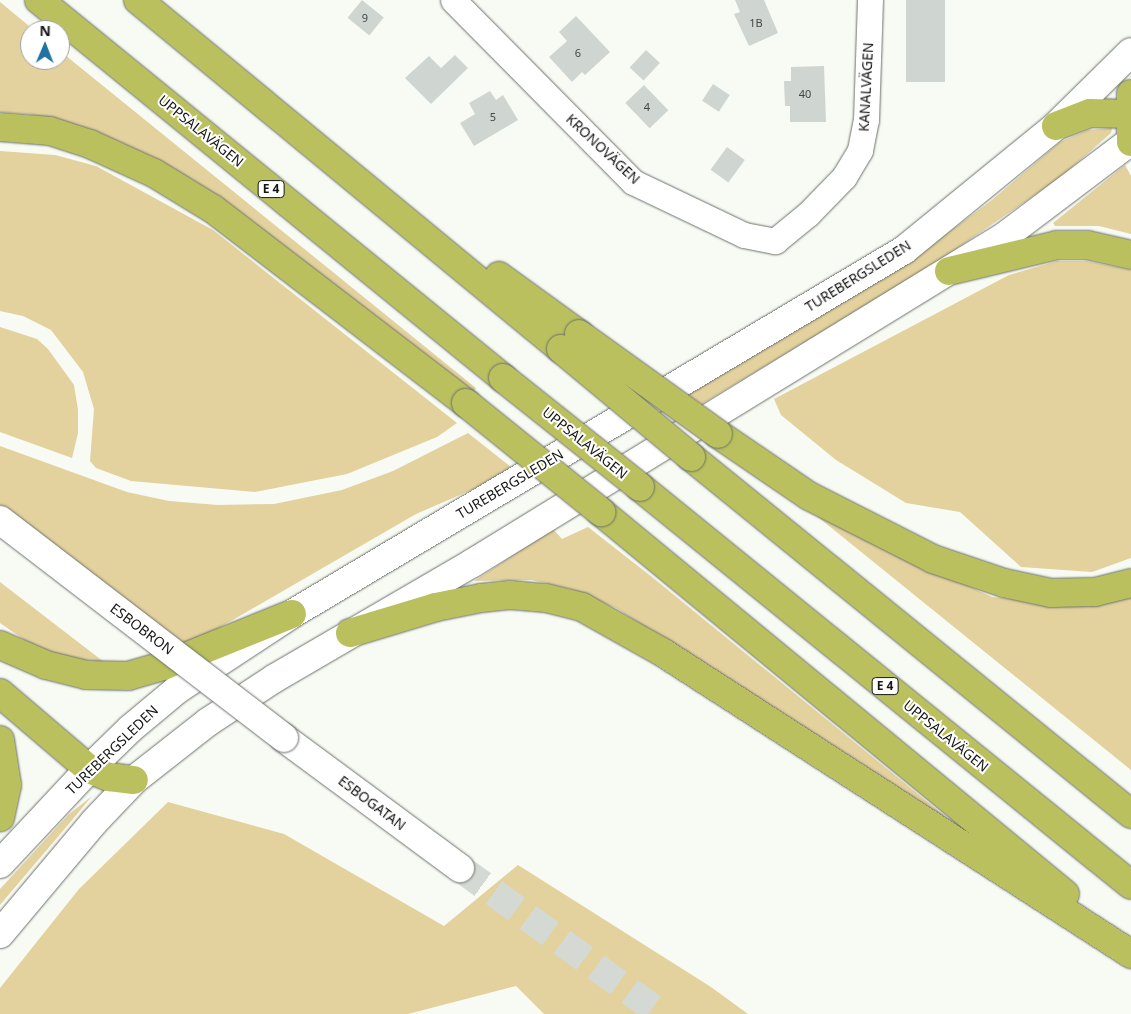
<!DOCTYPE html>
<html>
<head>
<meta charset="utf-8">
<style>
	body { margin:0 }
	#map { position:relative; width:1131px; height:1014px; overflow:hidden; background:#f7fbf4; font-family:"Noto Sans",sans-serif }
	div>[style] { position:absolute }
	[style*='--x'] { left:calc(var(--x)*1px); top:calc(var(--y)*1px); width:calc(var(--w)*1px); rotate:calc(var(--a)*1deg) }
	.green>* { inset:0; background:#e3d19e }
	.building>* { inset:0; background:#cfd6d1; transform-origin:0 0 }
	.secondary-tunnel>* { height:28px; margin-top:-14px; transform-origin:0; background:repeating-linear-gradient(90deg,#d5d9d3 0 28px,transparent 0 42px) }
	.roads { filter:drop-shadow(0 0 1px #6d716b) drop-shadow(0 0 1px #6d716b) }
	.street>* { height:25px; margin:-12.5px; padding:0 12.5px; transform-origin:12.5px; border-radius:12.5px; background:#fff }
	.secondary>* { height:28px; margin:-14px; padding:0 14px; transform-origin:14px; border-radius:14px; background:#fff }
	.highway>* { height:28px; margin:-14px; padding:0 14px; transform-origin:14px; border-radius:14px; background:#b9c05d }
	.bridges { filter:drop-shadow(0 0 1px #6d716b) drop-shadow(0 0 1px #6d716b) }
	.secondary-bridge>* { height:28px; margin:-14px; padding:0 14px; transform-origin:14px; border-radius:14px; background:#fff }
	.highway-bridge>* { height:28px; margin:-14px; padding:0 14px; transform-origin:14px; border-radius:14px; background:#b9c05d }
	span { translate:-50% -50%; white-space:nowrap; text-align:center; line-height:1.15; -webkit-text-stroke:4px #fff; paint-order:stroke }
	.number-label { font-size:11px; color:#444744 }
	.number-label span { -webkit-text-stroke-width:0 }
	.shield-label span { padding:1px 4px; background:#fff; border:1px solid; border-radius:4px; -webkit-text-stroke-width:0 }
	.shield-label { font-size:12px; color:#161715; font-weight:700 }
	.street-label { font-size:14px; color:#161715 }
	.north { position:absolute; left:20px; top:20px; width:50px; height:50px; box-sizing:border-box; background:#fff; border:1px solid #a2a2a1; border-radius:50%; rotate:1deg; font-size:14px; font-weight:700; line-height:20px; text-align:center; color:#161715 }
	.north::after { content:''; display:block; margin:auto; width:18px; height:22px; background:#2173a4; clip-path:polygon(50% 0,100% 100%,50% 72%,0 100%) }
</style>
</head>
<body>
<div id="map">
	<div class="green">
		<i style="clip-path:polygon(0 2px,34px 30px,30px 30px,30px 60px,60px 60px,60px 51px,476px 388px,471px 394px,237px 210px,160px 163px,120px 142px,75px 125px,29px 114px,0 112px)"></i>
		<i style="clip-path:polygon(1112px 128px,1111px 133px,1061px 177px,930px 267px,702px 404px,688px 395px,906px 264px,992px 200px,1060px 142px,1088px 130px)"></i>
		<i style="clip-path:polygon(0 151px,55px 155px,96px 166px,213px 230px,457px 423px,437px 437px,347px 474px,255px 492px,131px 481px,96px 468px,90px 461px,94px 409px,83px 372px,51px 330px,23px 316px,0 311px)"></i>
		<i style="clip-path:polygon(1125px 165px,1131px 176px,1131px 234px,1099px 226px,1055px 226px,1053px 223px)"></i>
		<i style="clip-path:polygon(1057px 261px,1086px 261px,1131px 270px,1131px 558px,1092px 572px,1021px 567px,960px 512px,906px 503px,836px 460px,781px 415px,774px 399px,1009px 275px)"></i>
		<i style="clip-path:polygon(0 327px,37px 339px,48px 349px,74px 385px,78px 410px,78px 433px,72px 458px,0 432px)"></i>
		<i style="clip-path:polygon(468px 433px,511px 467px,492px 481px,416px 514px,186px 647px,0 506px,0 446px,127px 492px,169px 501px,218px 505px,274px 504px,342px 490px,393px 471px)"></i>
		<i style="clip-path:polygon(813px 513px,992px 597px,1067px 605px,1131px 594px,1131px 770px)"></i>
		<i style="clip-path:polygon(588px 527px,652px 577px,973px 839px,616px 608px,570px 589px,531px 580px,474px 581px,553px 529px,562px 539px)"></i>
		<i style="clip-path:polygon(0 582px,104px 662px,66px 658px,39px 650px,0 623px)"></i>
		<i style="clip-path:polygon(92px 796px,73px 819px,0 905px,0 889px,68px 815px)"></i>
		<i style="clip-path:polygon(168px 802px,284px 834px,444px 926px,518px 865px,711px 987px,748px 1014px,544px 1014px,516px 986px,408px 1014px,0 1014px,0 988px,79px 889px)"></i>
	</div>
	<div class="building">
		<i style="left:362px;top:0;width:28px;height:23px;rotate:39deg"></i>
		<i style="clip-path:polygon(735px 0,764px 0,778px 33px,749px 46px,734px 14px,740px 12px)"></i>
		<i style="left:906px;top:0;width:39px;height:82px"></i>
		<i style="clip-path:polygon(576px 16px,610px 52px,585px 75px,582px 72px,572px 82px,549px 57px,567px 41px,559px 32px)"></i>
		<i style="left:646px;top:50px;width:19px;height:24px;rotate:43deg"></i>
		<i style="clip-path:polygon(455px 55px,468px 68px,431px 104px,405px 78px,429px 56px,441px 68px)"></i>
		<i style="clip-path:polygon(824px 66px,826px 122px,790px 122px,790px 106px,785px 106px,784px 81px,791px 81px,791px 67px)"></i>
		<i style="left:713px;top:84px;width:20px;height:20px;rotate:33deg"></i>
		<i style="left:644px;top:85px;width:35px;height:26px;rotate:46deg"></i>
		<i style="clip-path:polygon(490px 91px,496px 100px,503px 95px,518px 120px,474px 146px,460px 123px,475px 114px,469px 103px)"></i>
		<i style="left:727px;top:147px;width:22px;height:28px;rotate:36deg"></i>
	</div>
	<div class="secondary-tunnel">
		<i style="--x:460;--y:868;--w:248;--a:36"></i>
	</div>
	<div class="roads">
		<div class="street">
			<i style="--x:453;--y:0;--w:256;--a:45.3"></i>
			<i style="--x:633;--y:182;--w:123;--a:25.5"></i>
			<i style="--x:744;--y:235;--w:32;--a:11"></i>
			<i style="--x:775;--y:241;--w:43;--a:-39.3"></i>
			<i style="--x:808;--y:214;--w:52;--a:-45.8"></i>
			<i style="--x:844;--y:177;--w:31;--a:-59"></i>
			<i style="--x:860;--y:150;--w:31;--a:-79"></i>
			<i style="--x:866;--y:120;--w:120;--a:-88.1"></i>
		</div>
		<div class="secondary">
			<i style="--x:284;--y:738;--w:219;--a:36.5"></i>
			<i style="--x:0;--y:864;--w:130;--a:-46.9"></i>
			<i style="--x:89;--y:769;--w:57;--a:-44.3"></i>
			<i style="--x:130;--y:729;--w:62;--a:-39.8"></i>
			<i style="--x:178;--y:689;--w:136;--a:-33.3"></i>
			<i style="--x:292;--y:614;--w:712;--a:-30.74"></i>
			<i style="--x:904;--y:250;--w:196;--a:-39.2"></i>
			<i style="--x:1056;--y:126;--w:105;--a:-44.6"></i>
			<i style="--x:0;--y:934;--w:146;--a:-50"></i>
			<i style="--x:94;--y:822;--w:58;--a:-46.4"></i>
			<i style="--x:134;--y:780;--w:94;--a:-38.1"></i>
			<i style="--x:208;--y:722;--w:80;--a:-33.3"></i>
			<i style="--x:275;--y:678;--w:227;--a:-30.2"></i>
			<i style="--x:471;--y:564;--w:627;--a:-31.56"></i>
			<i style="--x:1005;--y:236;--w:158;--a:-37"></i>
		</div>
		<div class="highway">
			<i style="--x:39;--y:0;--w:598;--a:39.17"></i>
			<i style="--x:138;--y:0;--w:548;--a:39.52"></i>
			<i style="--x:1131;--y:94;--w:48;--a:90"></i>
			<i style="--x:1056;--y:126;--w:36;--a:-21"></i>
			<i style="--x:1090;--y:113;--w:41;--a:1.4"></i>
			<i style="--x:0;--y:127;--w:50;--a:4.6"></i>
			<i style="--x:50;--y:131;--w:42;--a:18"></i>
			<i style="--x:90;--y:144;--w:70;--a:24.4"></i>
			<i style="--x:154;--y:173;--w:69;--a:31.4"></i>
			<i style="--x:213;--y:209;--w:319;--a:37.5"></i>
			<i style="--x:949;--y:271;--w:111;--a:-13.5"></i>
			<i style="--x:1057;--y:245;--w:30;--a:0"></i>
			<i style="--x:1087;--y:245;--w:45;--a:12.8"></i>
			<i style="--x:499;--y:276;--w:99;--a:35.9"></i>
			<i style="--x:718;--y:434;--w:110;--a:34.3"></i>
			<i style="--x:809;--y:496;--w:139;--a:26.9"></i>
			<i style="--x:933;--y:559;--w:75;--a:18.7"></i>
			<i style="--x:1004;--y:583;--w:48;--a:12"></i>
			<i style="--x:1051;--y:593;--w:44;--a:-1.3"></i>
			<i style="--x:1095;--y:592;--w:37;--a:-14"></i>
			<i style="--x:691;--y:457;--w:567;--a:39.05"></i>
			<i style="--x:640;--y:487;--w:632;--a:39.03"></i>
			<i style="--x:601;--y:512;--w:601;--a:39.46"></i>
			<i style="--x:350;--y:633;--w:90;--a:-16.8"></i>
			<i style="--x:436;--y:607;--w:46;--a:-11.3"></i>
			<i style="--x:481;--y:598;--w:29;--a:-6"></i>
			<i style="--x:510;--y:595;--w:36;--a:5"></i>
			<i style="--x:546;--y:598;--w:37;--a:14"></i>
			<i style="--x:582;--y:607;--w:92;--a:29.4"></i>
			<i style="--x:662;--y:652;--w:558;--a:32.78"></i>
			<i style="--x:0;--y:645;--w:50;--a:23.5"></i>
			<i style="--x:46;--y:665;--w:41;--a:14"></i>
			<i style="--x:86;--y:675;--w:42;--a:1.4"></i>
			<i style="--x:128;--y:676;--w:36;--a:-16"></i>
			<i style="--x:163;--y:666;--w:139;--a:-22"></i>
			<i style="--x:0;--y:693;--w:117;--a:40.5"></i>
			<i style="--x:89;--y:769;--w:22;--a:22"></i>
			<i style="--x:109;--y:777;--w:25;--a:7"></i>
			<i style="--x:0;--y:740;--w:46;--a:81.2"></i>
			<i style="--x:7;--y:785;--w:33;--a:102"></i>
		</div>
	</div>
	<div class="bridges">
		<div class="secondary-bridge">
			<i style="--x:0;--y:520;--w:358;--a:37.5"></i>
		</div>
		<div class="highway-bridge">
			<i style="--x:579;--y:334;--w:171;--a:35.7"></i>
			<i style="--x:561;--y:349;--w:169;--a:39.7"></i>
			<i style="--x:503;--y:378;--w:175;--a:38.5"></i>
			<i style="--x:466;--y:403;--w:174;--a:38.9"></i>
		</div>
	</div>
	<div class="number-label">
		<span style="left:365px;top:18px">9</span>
		<span style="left:756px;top:23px">1B</span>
		<span style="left:578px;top:53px">6</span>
		<span style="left:805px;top:94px">40</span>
		<span style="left:647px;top:107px">4</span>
		<span style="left:493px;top:117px">5</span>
	</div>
	<div class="shield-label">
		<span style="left:271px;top:189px">E 4</span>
		<span style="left:885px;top:686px">E 4</span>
	</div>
	<div class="street-label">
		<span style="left:866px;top:87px;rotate:-87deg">KANALVÄGEN</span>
		<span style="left:201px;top:131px;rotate:39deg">UPPSALAVÄGEN</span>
		<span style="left:603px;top:149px;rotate:43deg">KRONOVÄGEN</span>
		<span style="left:858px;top:276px;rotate:-32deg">TUREBERGSLEDEN</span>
		<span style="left:585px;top:443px;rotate:39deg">UPPSALAVÄGEN</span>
		<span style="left:510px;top:484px;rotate:-31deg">TUREBERGSLEDEN</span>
		<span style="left:142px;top:629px;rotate:37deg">ESBOBRON</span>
		<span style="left:946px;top:736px;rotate:39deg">UPPSALAVÄGEN</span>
		<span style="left:112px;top:750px;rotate:-44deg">TUREBERGSLEDEN</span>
		<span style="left:372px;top:803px;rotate:37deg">ESBOGATAN</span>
	</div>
	<div class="north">N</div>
</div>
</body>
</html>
